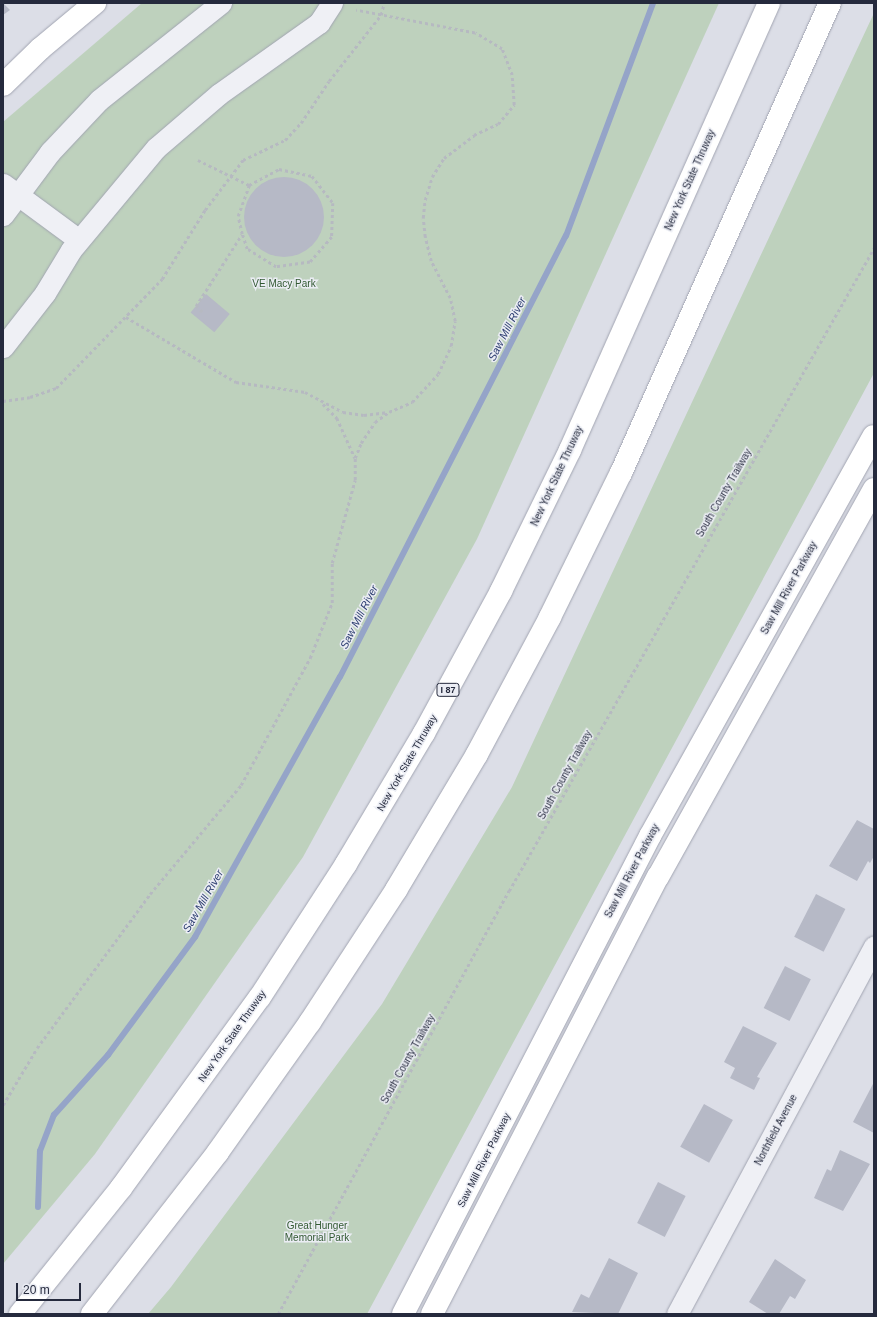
<!DOCTYPE html>
<html>
<head>
<meta charset="utf-8">
<style>
	body { margin:0 }
	#map { position:relative; width:877px; height:1317px; overflow:hidden; background:#dcdee7; font-family:Arial,sans-serif }
	div>[style] { position:absolute }
	[style*='--x'] { left:calc(var(--x)*1px); top:calc(var(--y)*1px); width:calc(var(--w)*1px); rotate:calc(var(--a)*1deg) }
	.green>* { inset:0; background:#bed1bd }
	.stream>* { height:6px; margin:-3px; padding:0 3px; transform-origin:3px; border-radius:3px; background:#95a4c8 }
	.building>* { inset:0; background:#b6b9c6; transform-origin:0 0 }
	.round { border-radius:50% }
	.path>* { height:2.5px; margin-top:-1.25px; transform-origin:0; background:repeating-linear-gradient(90deg,#b6b9c1 0 3px,transparent 0 6px) }
	.roads { filter:drop-shadow(0 0 1px #a1a4b1) drop-shadow(0 0 1px #a1a4b1) }
	.minor>* { height:21px; margin:-10.5px; padding:0 10.5px; transform-origin:10.5px; border-radius:10.5px; background:#eff0f5 }
	.major>* { height:22px; margin:-11px; padding:0 11px; transform-origin:11px; border-radius:11px; background:#fff }
	.highway>* { height:22px; margin:-11px; padding:0 11px; transform-origin:11px; border-radius:11px; background:#fff }
	span { translate:-50% -50%; white-space:nowrap; text-align:center; line-height:1.15; -webkit-text-stroke:3px #ebedf4; paint-order:stroke }
	.shield-label span { padding:1px 3px; background:#ebedf4; border:1px solid; border-radius:3px; -webkit-text-stroke-width:0 }
	.shield-label { font-size:9px; color:#252a3d; font-weight:700 }
	.street-label { font-size:10px; color:#252a3d }
	.park-label { font-size:10px; color:#325932 }
	.water-label { font-size:11px; color:#2f4072; font-style:italic }
	.frame { position:absolute; inset:0; border:4px solid #252a3d; pointer-events:none }
	.scale { position:absolute; left:16px; top:1283px; width:65px; height:18px; box-sizing:border-box; border:2px solid #252a3d; border-top:0; padding-left:5px; font-size:12px; line-height:14px; white-space:nowrap; color:#252a3d; -webkit-text-stroke:3px #ebedf4; paint-order:stroke }
</style>
</head>
<body>
<div id="map">
	<div class="green">
		<i style="clip-path:polygon(142px 3px,719px 3px,477px 539px,303px 857px,95px 1154px,3px 1264px,3px 122px)"></i>
		<i style="clip-path:polygon(874px 13px,874px 373px,367px 1314px,148px 1314px,171px 1287px,382px 1004px,512px 787px)"></i>
	</div>
	<div class="stream">
		<i style="--x:38;--y:1207;--w:56;--a:-88"></i>
		<i style="--x:40;--y:1151;--w:39;--a:-69"></i>
		<i style="--x:54;--y:1115;--w:81;--a:-48"></i>
		<i style="--x:108;--y:1055;--w:147;--a:-53.6"></i>
		<i style="--x:195;--y:937;--w:298;--a:-60.9"></i>
		<i style="--x:340;--y:677;--w:496;--a:-62.9"></i>
		<i style="--x:566;--y:236;--w:249;--a:-69.5"></i>
	</div>
	<div class="building">
		<i style="clip-path:polygon(3px 3px,10px 10px,3px 15px)"></i>
		<i class="round" style="left:244px;top:177px;width:80px;height:80px"></i>
		<i style="left:206px;top:294px;width:31px;height:24px;rotate:40deg"></i>
		<i style="clip-path:polygon(857px 820px,874px 829px,874px 856px,870px 863px,868px 861px,857px 881px,829px 866px)"></i>
		<i style="left:816px;top:894px;width:33px;height:48px;rotate:27deg"></i>
		<i style="left:785px;top:966px;width:29px;height:47px;rotate:27deg"></i>
		<i style="clip-path:polygon(743px 1026px,777px 1043px,757px 1077px,760px 1078px,754px 1090px,730px 1078px,735px 1068px,724px 1062px)"></i>
		<i style="clip-path:polygon(874px 1082px,874px 1133px,853px 1122px)"></i>
		<i style="left:704px;top:1104px;width:33px;height:49px;rotate:29deg"></i>
		<i style="clip-path:polygon(840px 1150px,870px 1164px,843px 1211px,814px 1198px,827px 1169px,831px 1171px)"></i>
		<i style="left:658px;top:1182px;width:31px;height:46px;rotate:27deg"></i>
		<i style="clip-path:polygon(609px 1258px,638px 1273px,618px 1314px,572px 1312px,581px 1294px,589px 1298px)"></i>
		<i style="clip-path:polygon(775px 1259px,806px 1280px,795px 1299px,790px 1296px,779px 1314px,768px 1314px,749px 1302px)"></i>
	</div>
	<div class="path">
		<i style="--x:198;--y:160;--w:57;--a:26.1"></i>
		<i style="--x:279;--y:169;--w:34;--a:12"></i>
		<i style="--x:312;--y:176;--w:34;--a:52"></i>
		<i style="--x:333;--y:203;--w:34;--a:92"></i>
		<i style="--x:332;--y:237;--w:33;--a:131"></i>
		<i style="--x:310;--y:262;--w:34;--a:172"></i>
		<i style="--x:276;--y:267;--w:34;--a:-148"></i>
		<i style="--x:247;--y:249;--w:16;--a:-108"></i>
		<i style="--x:242;--y:234;--w:18;--a:-103"></i>
		<i style="--x:238;--y:216;--w:33;--a:-70"></i>
		<i style="--x:249;--y:185;--w:34;--a:-28"></i>
		<i style="--x:202;--y:312;--w:8;--a:-135"></i>
		<i style="--x:196;--y:306;--w:85;--a:-57.4"></i>
		<i style="--x:126;--y:317;--w:128;--a:30.6"></i>
		<i style="--x:236;--y:382;--w:70;--a:8.2"></i>
		<i style="--x:305;--y:392;--w:43;--a:27.8"></i>
		<i style="--x:343;--y:412;--w:21;--a:8"></i>
		<i style="--x:364;--y:415;--w:24;--a:-7"></i>
		<i style="--x:3;--y:401;--w:27;--a:-8"></i>
		<i style="--x:30;--y:397;--w:28;--a:-19"></i>
		<i style="--x:56;--y:388;--w:152;--a:-45.8"></i>
		<i style="--x:162;--y:279;--w:81;--a:-58.1"></i>
		<i style="--x:205;--y:210;--w:63;--a:-52.8"></i>
		<i style="--x:243;--y:160;--w:47;--a:-25.5"></i>
		<i style="--x:285;--y:140;--w:23;--a:-47"></i>
		<i style="--x:301;--y:123;--w:50;--a:-56.3"></i>
		<i style="--x:329;--y:81;--w:84;--a:-51.8"></i>
		<i style="--x:381;--y:15;--w:12;--a:-76"></i>
		<i style="--x:323;--y:404;--w:20;--a:45"></i>
		<i style="--x:337;--y:418;--w:44;--a:65.8"></i>
		<i style="--x:3;--y:1105;--w:66;--a:-59.2"></i>
		<i style="--x:37;--y:1048;--w:191;--a:-53.7"></i>
		<i style="--x:150;--y:894;--w:142;--a:-50.1"></i>
		<i style="--x:241;--y:785;--w:145;--a:-61.5"></i>
		<i style="--x:310;--y:658;--w:59;--a:-68.2"></i>
		<i style="--x:332;--y:603;--w:40;--a:-90"></i>
		<i style="--x:332;--y:563;--w:86;--a:-74.5"></i>
		<i style="--x:355;--y:480;--w:22;--a:-90"></i>
		<i style="--x:355;--y:458;--w:16;--a:-68"></i>
		<i style="--x:361;--y:443;--w:25;--a:-56"></i>
		<i style="--x:375;--y:422;--w:17;--a:-36"></i>
		<i style="--x:389;--y:412;--w:25;--a:-23"></i>
		<i style="--x:412;--y:402;--w:38;--a:-47"></i>
		<i style="--x:438;--y:374;--w:31;--a:-65"></i>
		<i style="--x:451;--y:346;--w:25;--a:-81"></i>
		<i style="--x:455;--y:321;--w:24;--a:-102"></i>
		<i style="--x:450;--y:298;--w:42;--a:-117.2"></i>
		<i style="--x:431;--y:261;--w:25;--a:-104"></i>
		<i style="--x:425;--y:237;--w:19;--a:-96"></i>
		<i style="--x:423;--y:218;--w:18;--a:-84"></i>
		<i style="--x:425;--y:200;--w:24;--a:-73"></i>
		<i style="--x:432;--y:177;--w:22;--a:-58"></i>
		<i style="--x:444;--y:158;--w:38;--a:-37"></i>
		<i style="--x:474;--y:135;--w:26;--a:-25"></i>
		<i style="--x:498;--y:124;--w:25;--a:-50"></i>
		<i style="--x:514;--y:105;--w:30;--a:-94"></i>
		<i style="--x:512;--y:75;--w:28;--a:-111"></i>
		<i style="--x:502;--y:49;--w:31;--a:-149"></i>
		<i style="--x:475;--y:33;--w:121;--a:-169.1"></i>
		<i style="--x:278;--y:1314;--w:482;--a:-61.4"></i>
		<i style="--x:509;--y:891;--w:739;--a:-60.42"></i>
	</div>
	<div class="roads">
		<div class="minor">
			<i style="--x:3;--y:184;--w:94;--a:36.4"></i>
			<i style="--x:3;--y:215;--w:79;--a:-53.3"></i>
			<i style="--x:50;--y:152;--w:71;--a:-46.7"></i>
			<i style="--x:99;--y:100;--w:156;--a:-38.5"></i>
			<i style="--x:3;--y:347;--w:68;--a:-52.1"></i>
			<i style="--x:45;--y:293;--w:50;--a:-58.8"></i>
			<i style="--x:71;--y:250;--w:133;--a:-50.2"></i>
			<i style="--x:156;--y:148;--w:83;--a:-40.6"></i>
			<i style="--x:219;--y:94;--w:123;--a:-35.4"></i>
			<i style="--x:319;--y:23;--w:24;--a:-57"></i>
			<i style="--x:677;--y:1314;--w:417;--a:-61.8"></i>
		</div>
		<div class="major">
			<i style="--x:3;--y:85;--w:52;--a:-44.2"></i>
			<i style="--x:40;--y:49;--w:72;--a:-39.9"></i>
		</div>
		<div class="highway">
			<i style="--x:20;--y:1314;--w:161;--a:-51.3"></i>
			<i style="--x:121;--y:1188;--w:236;--a:-54"></i>
			<i style="--x:260;--y:997;--w:158;--a:-57.1"></i>
			<i style="--x:346;--y:864;--w:152;--a:-59.2"></i>
			<i style="--x:424;--y:733;--w:162;--a:-61.5"></i>
			<i style="--x:501;--y:591;--w:157;--a:-63.9"></i>
			<i style="--x:570;--y:450;--w:489;--a:-66"></i>
			<i style="--x:92;--y:1314;--w:205;--a:-52.1"></i>
			<i style="--x:218;--y:1152;--w:159;--a:-54.7"></i>
			<i style="--x:310;--y:1022;--w:158;--a:-56.9"></i>
			<i style="--x:396;--y:890;--w:158;--a:-59.2"></i>
			<i style="--x:477;--y:754;--w:155;--a:-61.9"></i>
			<i style="--x:550;--y:617;--w:161;--a:-63.8"></i>
			<i style="--x:621;--y:473;--w:514;--a:-66.03"></i>
			<i style="--x:403;--y:1314;--w:538;--a:-62.67"></i>
			<i style="--x:650;--y:836;--w:458;--a:-60.8"></i>
			<i style="--x:432;--y:1314;--w:492;--a:-62.7"></i>
			<i style="--x:658;--y:877;--w:444;--a:-60.9"></i>
		</div>
	</div>
	<div class="shield-label">
		<span style="left:448px;top:690px">I 87</span>
	</div>
	<div class="street-label">
		<span style="left:690px;top:180px;rotate:-66deg">New York State Thruway</span>
		<span style="left:557px;top:476px;rotate:-65deg">New York State Thruway</span>
		<span style="left:724px;top:493px;rotate:-60deg">South County Trailway</span>
		<span style="left:789px;top:588px;rotate:-61deg">Saw Mill River Parkway</span>
		<span style="left:407px;top:763px;rotate:-60deg">New York State Thruway</span>
		<span style="left:565px;top:775px;rotate:-61deg">South County Trailway</span>
		<span style="left:632px;top:871px;rotate:-62deg">Saw Mill River Parkway</span>
		<span style="left:232px;top:1036px;rotate:-55deg">New York State Thruway</span>
		<span style="left:408px;top:1059px;rotate:-61deg">South County Trailway</span>
		<span style="left:776px;top:1130px;rotate:-62deg">Northfield Avenue</span>
		<span style="left:484px;top:1160px;rotate:-63deg">Saw Mill River Parkway</span>
	</div>
	<div class="park-label">
		<span style="left:284px;top:284px">VE Macy Park</span>
		<span style="left:317px;top:1231px">Great Hunger<br>Memorial Park</span>
	</div>
	<div class="water-label">
		<span style="left:507px;top:329px;rotate:-63deg">Saw Mill River</span>
		<span style="left:359px;top:617px;rotate:-63deg">Saw Mill River</span>
		<span style="left:203px;top:901px;rotate:-60deg">Saw Mill River</span>
	</div>
	<div class="frame"></div>
	<div class="scale">20 m</div>
</div>
</body>
</html>
